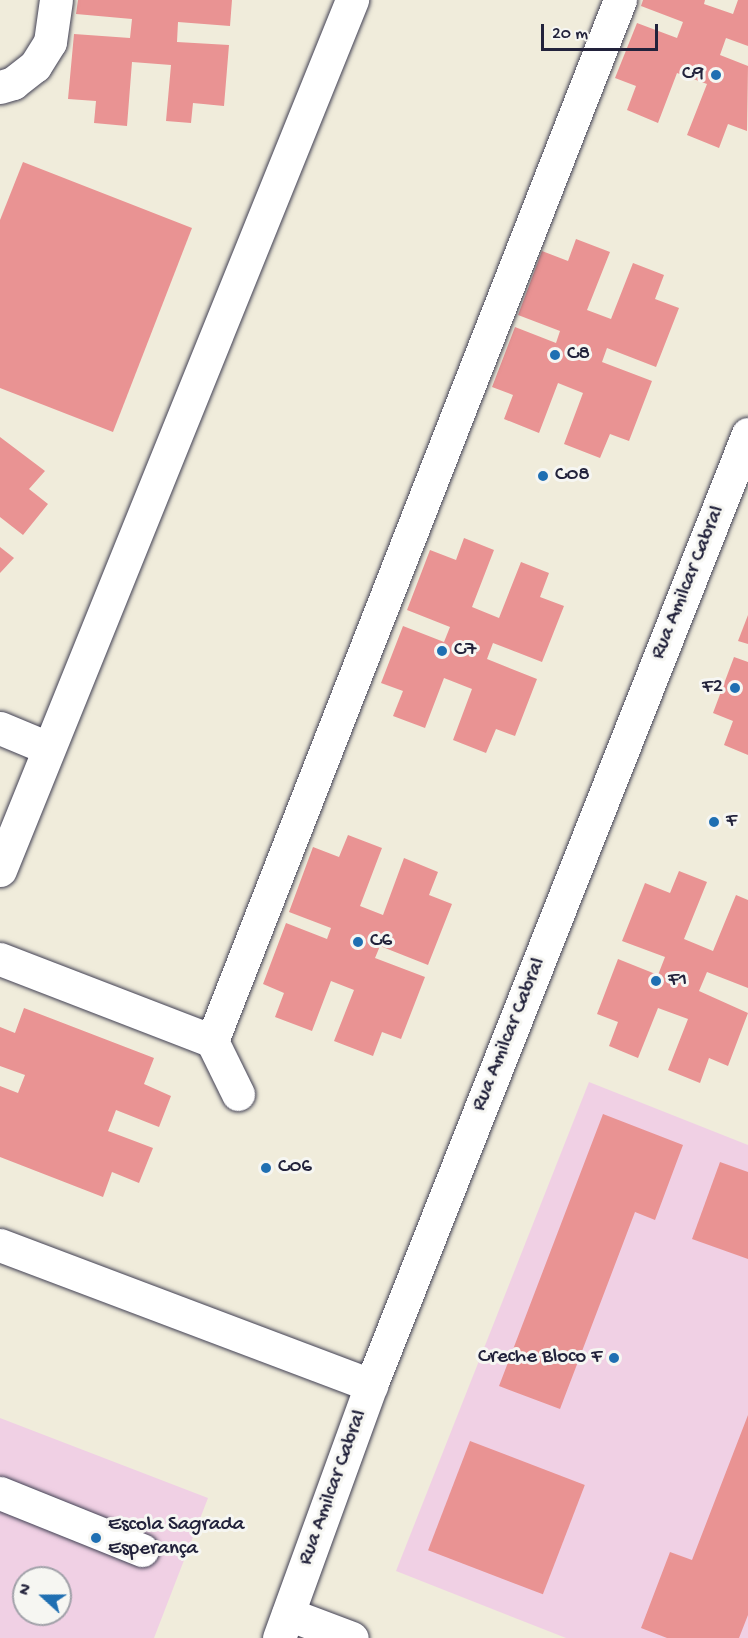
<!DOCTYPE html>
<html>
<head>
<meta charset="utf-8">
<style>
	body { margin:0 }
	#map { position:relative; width:748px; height:1638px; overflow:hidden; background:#f0ecdb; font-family:"Gochi Hand",sans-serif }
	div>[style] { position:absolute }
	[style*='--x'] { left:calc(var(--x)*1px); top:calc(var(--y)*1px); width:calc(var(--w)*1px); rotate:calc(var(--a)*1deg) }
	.built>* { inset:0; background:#f0d0e4 }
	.building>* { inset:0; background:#e99393; transform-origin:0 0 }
	.roads { filter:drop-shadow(0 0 2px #414053) drop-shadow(0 0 2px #414053) }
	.minor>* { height:33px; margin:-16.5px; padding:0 16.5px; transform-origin:16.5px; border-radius:16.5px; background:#fff }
	.dots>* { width:16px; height:16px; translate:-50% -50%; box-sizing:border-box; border:3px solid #f6f6f2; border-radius:50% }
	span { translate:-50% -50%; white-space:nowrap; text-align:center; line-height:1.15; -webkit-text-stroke:6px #f6f6f2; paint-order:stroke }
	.poi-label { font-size:21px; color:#22223b }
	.right { translate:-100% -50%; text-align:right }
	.left { translate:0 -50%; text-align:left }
	.street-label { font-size:21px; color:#22223b }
	.north { position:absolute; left:12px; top:1566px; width:60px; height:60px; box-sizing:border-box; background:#f6f6f2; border:2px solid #a1a1a9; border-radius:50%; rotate:291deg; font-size:16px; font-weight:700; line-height:24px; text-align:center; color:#22223b }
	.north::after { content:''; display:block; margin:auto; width:21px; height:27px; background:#1f6fb2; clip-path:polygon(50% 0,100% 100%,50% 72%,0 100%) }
	.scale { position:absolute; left:541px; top:24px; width:117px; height:27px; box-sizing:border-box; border:3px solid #22223b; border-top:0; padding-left:8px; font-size:18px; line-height:21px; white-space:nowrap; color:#22223b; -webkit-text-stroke:4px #f6f6f2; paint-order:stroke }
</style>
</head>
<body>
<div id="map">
	<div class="built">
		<i style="clip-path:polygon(589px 1082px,748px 1145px,748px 1638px,566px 1638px,396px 1571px)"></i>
		<i style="clip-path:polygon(evenodd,0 1418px,208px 1498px,154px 1638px,0 1638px,0 1418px,24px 1578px,60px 1578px,60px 1614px,24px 1614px,24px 1578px)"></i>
	</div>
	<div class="building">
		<i style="clip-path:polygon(78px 0,232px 0,230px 26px,178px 22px,177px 42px,229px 45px,224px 106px,193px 103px,191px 123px,166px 121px,171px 65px,132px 62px,127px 126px,94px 123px,96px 101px,68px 99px,74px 34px,130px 38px,132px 19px,76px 14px)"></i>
		<i style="clip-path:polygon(643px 0,705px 0,704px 4px,733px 14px,738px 0,748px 0,748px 46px,726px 38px,720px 55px,748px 66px,747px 131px,728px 124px,719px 148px,687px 135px,707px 84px,677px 73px,658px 123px,627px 110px,636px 86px,615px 78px,637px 23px,677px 38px,683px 22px,641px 6px)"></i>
		<i style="clip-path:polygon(23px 162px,192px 228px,113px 432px,0 388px,0 220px)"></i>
		<i style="clip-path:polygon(576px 239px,610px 252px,587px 310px,611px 319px,633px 263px,664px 275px,655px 299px,679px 308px,656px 367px,607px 348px,602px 362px,652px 381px,629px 441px,610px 434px,600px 458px,564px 444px,583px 393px,558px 383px,539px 433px,504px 419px,513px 395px,492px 387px,515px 327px,556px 343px,560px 331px,518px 315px,542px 251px,568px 261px)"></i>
		<i style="clip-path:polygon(0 437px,45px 471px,29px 489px,48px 504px,23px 535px,0 517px)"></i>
		<i style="clip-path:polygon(464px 538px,494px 550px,472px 607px,499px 618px,521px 562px,549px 573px,540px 597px,564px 606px,542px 662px,493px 643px,487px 659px,537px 679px,515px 736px,496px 729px,486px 753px,453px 740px,472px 689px,444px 678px,425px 728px,393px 716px,403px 691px,381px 683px,403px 626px,444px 642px,450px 627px,407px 610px,430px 550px,456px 560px)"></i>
		<i style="clip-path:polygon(0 547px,14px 558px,0 573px)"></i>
		<i style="clip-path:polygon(748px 615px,748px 644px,738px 641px)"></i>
		<i style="clip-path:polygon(734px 657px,748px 662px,748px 755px,724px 745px,733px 721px,713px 713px)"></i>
		<i style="clip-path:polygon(348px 835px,382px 848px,360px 906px,383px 915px,404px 858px,438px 872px,429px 895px,452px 904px,428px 965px,380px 946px,375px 958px,425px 977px,401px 1039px,382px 1032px,373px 1056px,334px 1041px,354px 990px,331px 981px,312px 1031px,275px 1017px,284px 993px,263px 984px,286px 923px,327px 939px,331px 928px,289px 912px,313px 847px,339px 857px)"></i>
		<i style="clip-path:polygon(679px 871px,707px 882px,684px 939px,713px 951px,736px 895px,748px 900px,748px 988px,707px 972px,699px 991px,748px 1013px,728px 1066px,709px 1058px,700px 1083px,668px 1070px,688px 1019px,658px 1008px,638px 1058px,609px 1046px,618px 1022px,597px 1014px,618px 959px,658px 975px,665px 957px,622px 941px,645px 883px,670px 893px)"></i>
		<i style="clip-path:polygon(24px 1008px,154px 1058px,144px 1084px,171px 1096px,159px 1127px,116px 1110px,108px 1131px,153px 1148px,139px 1183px,112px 1172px,103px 1197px,0 1157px,0 1086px,18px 1093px,25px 1075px,0 1066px,0 1027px,15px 1033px)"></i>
		<i style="clip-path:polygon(603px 1114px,683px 1145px,655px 1220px,635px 1212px,560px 1409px,499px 1386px)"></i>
		<i style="clip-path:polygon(720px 1162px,748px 1172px,748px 1259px,692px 1239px)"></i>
		<i style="clip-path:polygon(748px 1415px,748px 1615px,739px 1638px,667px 1638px,641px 1628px,670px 1552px,692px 1560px)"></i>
		<i style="left:470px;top:1441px;width:123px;height:117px;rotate:21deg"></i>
	</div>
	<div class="roads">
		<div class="minor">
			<i style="--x:0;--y:87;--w:14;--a:-17"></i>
			<i style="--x:13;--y:83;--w:28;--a:-38"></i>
			<i style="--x:35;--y:66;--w:28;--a:-58"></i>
			<i style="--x:50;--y:42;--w:42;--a:-81.9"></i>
			<i style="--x:0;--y:728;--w:52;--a:22.6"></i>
			<i style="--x:0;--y:870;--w:939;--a:-67.97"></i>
			<i style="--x:0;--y:959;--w:227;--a:21.1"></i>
			<i style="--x:238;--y:1094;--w:59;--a:-116.1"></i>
			<i style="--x:212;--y:1041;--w:1118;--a:-68.6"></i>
			<i style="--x:0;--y:1245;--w:397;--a:20.7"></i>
			<i style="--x:0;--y:1493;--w:153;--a:21.9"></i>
			<i style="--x:288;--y:1614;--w:68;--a:20.6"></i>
			<i style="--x:279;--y:1638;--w:269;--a:-70"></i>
			<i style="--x:371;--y:1385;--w:1023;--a:-68.38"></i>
		</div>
	</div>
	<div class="dots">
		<i style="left:716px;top:75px;background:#1f6fb2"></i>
		<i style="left:555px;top:355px;background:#1f6fb2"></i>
		<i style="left:543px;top:476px;background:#1f6fb2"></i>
		<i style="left:442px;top:651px;background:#1f6fb2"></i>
		<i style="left:735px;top:688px;background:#1f6fb2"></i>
		<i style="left:714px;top:822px;background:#1f6fb2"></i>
		<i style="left:358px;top:942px;background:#1f6fb2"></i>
		<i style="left:656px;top:981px;background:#1f6fb2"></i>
		<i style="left:266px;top:1168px;background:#1f6fb2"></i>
		<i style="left:614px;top:1358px;background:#1f6fb2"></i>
		<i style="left:96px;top:1538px;background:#1f6fb2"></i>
	</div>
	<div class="poi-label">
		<span class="right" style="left:704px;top:75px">C9</span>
		<span class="left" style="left:567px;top:355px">C8</span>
		<span class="left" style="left:555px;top:476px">C08</span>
		<span class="left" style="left:454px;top:651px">C7</span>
		<span class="right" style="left:723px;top:688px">F2</span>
		<span class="left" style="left:726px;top:822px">F</span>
		<span class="left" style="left:370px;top:942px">C6</span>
		<span class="left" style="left:668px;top:981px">F1</span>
		<span class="left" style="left:278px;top:1168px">C06</span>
		<span class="right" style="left:602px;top:1358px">Creche Bloco F</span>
		<span class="left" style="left:108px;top:1538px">Escola Sagrada<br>Esperança</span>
	</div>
	<div class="street-label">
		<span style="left:689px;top:583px;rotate:-68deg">Rua Amilcar Cabral</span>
		<span style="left:510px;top:1035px;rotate:-68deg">Rua Amilcar Cabral</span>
		<span style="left:334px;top:1488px;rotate:-70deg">Rua Amilcar Cabral</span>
	</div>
	<div class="north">N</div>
	<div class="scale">20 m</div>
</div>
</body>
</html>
